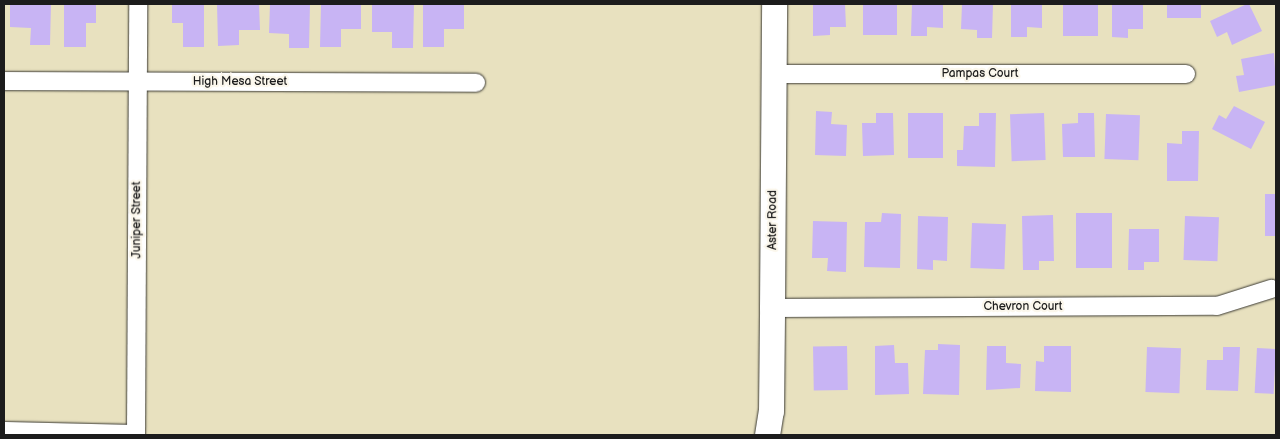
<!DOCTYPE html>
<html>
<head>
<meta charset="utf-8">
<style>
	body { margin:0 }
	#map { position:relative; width:1280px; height:439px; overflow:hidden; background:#e8e1bf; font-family:"Balsamiq Sans",sans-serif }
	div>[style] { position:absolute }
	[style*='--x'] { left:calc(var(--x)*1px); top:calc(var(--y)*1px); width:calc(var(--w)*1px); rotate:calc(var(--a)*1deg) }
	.building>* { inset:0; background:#c8b4f4; transform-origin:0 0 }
	.roads { filter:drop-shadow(0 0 1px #3b3a34) drop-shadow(0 0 1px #3b3a34) }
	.street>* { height:18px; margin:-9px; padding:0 9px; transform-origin:9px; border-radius:9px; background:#fff }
	.secondary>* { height:25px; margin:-12.5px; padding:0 12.5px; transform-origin:12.5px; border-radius:12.5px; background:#fff }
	span { translate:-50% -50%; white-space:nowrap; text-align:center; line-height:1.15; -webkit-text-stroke:4.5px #fbf7ec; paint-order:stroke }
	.street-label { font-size:12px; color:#1c1c1c }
	.frame { position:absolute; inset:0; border:5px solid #1c1c1c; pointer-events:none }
</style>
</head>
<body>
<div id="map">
	<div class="building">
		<i style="clip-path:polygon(10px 4px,51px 4px,50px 45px,30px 45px,31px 28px,10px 27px)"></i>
		<i style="clip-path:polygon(64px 4px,96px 4px,96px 23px,86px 23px,86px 47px,64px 47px)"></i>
		<i style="clip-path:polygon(172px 4px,204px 4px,204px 47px,183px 47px,183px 23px,172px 23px)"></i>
		<i style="clip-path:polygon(217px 4px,259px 4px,260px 30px,239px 30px,239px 45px,218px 46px)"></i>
		<i style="clip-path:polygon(270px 4px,310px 4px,309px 48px,289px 48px,289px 34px,269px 33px)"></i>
		<i style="clip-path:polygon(321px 4px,361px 4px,361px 29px,341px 29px,341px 47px,320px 47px)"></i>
		<i style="clip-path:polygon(372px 4px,414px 4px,413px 48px,392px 48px,392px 32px,372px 32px)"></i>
		<i style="clip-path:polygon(423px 4px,464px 4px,464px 29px,444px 29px,444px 47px,423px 47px)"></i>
		<i style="clip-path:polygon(813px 4px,845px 4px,846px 27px,830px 27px,830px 35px,813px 36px)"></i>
		<i style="left:863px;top:4px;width:34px;height:31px"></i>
		<i style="clip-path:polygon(912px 4px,943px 4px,943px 28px,927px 27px,927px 36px,911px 36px)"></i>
		<i style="clip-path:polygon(962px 4px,993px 4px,992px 38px,977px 38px,977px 30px,961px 29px)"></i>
		<i style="clip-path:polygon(1011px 4px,1042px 4px,1042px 28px,1027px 27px,1027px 37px,1011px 37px)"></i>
		<i style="left:1063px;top:4px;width:35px;height:32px"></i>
		<i style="clip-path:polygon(1112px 4px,1143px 4px,1143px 29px,1128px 29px,1128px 38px,1112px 37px)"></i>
		<i style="left:1167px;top:4px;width:34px;height:14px"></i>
		<i style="clip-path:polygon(1247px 4px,1249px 4px,1262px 31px,1232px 45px,1227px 32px,1217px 37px,1210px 21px)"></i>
		<i style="clip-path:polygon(1274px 53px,1276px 85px,1239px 92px,1236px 76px,1244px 75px,1241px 59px)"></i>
		<i style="clip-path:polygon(1234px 106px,1265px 122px,1251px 149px,1212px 129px,1219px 115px,1226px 119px)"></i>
		<i style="clip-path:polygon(816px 111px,832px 112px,831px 124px,847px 125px,846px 156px,815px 155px)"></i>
		<i style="clip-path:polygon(876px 113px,893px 113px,894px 155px,863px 156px,862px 123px,876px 123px)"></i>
		<i style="left:908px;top:113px;width:35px;height:45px"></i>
		<i style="clip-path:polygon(979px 113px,996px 113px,995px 167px,957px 166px,957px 150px,963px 150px,964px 126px,979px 126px)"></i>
		<i style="left:1044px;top:113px;width:47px;height:34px;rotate:88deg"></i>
		<i style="clip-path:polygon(1078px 113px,1094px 113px,1095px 157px,1063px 157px,1062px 124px,1078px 123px)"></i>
		<i style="left:1106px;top:114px;width:34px;height:45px;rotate:2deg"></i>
		<i style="clip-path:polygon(1182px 131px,1199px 131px,1198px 181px,1167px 181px,1167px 143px,1182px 144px)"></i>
		<i style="left:1265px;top:194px;width:11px;height:42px"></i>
		<i style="clip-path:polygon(882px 213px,901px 214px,900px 268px,864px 267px,865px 222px,881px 222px)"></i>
		<i style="left:1076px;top:213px;width:36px;height:55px"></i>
		<i style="clip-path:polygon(1053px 215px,1054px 261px,1039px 261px,1039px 270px,1023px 270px,1022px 216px)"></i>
		<i style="clip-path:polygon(918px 216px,948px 217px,947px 261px,933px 260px,933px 270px,917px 269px)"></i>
		<i style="left:1185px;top:216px;width:34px;height:44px;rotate:2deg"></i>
		<i style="clip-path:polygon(813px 221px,847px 222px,846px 272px,827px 271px,828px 258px,812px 258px)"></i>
		<i style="left:972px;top:223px;width:34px;height:45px;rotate:2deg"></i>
		<i style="clip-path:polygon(1129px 229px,1159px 229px,1159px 262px,1144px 262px,1144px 270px,1128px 270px)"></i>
		<i style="clip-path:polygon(938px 344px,960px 345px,959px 395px,923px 394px,925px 350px,938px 350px)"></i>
		<i style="clip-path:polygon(894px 345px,895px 363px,908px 363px,909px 394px,875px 395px,875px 346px)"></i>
		<i style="left:847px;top:346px;width:44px;height:34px;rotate:89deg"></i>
		<i style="clip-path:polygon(987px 346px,1006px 346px,1006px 363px,1021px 364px,1020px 388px,986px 390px)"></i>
		<i style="clip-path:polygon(1044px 346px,1071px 346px,1071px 392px,1035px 391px,1036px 361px,1044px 362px)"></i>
		<i style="left:1147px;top:347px;width:34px;height:45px;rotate:2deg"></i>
		<i style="clip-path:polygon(1223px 347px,1240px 347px,1238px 391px,1206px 390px,1207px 360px,1223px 360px)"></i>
		<i style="left:1257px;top:348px;width:19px;height:45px;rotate:3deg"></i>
	</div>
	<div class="roads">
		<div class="street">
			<i style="--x:774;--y:74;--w:412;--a:0"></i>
			<i style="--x:4;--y:81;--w:472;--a:0.2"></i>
			<i style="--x:772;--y:308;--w:445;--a:-0.3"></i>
			<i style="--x:1217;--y:306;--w:57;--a:-17.5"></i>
			<i style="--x:4;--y:431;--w:132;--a:1.3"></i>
			<i style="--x:136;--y:435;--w:431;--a:-89.7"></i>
		</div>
		<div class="secondary">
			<i style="--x:767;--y:435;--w:24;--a:-81"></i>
			<i style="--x:771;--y:411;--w:103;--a:-89.4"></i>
			<i style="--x:772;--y:308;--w:304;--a:-89.6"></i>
		</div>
	</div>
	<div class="street-label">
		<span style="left:980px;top:74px">Pampas Court</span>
		<span style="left:240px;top:82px">High Mesa Street</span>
		<span style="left:137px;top:220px;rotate:-90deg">Juniper Street</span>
		<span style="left:773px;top:220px;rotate:-90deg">Aster Road</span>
		<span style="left:1023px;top:307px">Chevron Court</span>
	</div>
	<div class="frame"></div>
</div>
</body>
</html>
